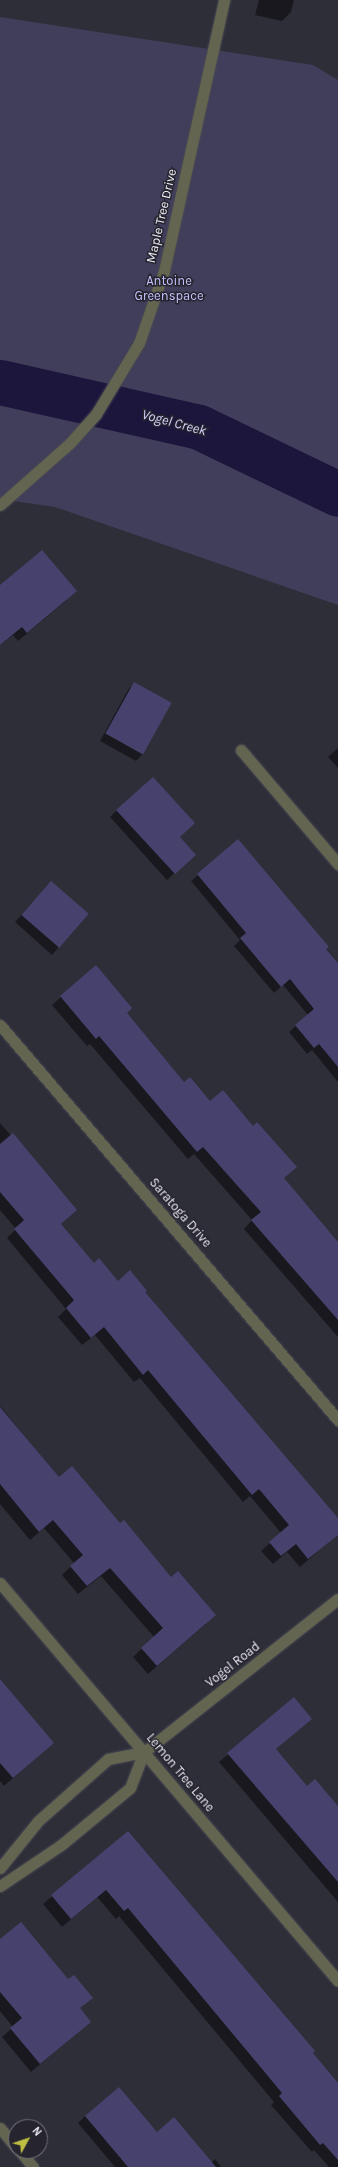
<!DOCTYPE html>
<html>
<head>
<meta charset="utf-8">
<style>
	body { margin:0 }
	#map { position:relative; width:338px; height:2167px; overflow:hidden; background:#2e2e39; font-family:Karla,sans-serif }
	div>[style] { position:absolute }
	[style*='--x'] { left:calc(var(--x)*1px); top:calc(var(--y)*1px); width:calc(var(--w)*1px); rotate:calc(var(--a)*1deg) }
	.green>* { inset:0; background:#403e5a }
	.shadow>* { inset:0; background:#0007 }
	.river>* { height:45px; margin:-22.5px; padding:0 22.5px; transform-origin:22.5px; border-radius:22.5px; background:#1c153c }
	.building>* { inset:0; background:#46426d; transform-origin:0 0 }
	.roads { filter:drop-shadow(0 0 1px #494953) drop-shadow(0 0 1px #494953) }
	.minor>* { height:11px; margin:-5.5px; padding:0 5.5px; transform-origin:5.5px; border-radius:5.5px; background:#646550 }
	span { translate:-50% -50%; white-space:nowrap; text-align:center; line-height:1.15; -webkit-text-stroke:3px #25242f; paint-order:stroke }
	.street-label { font-size:13px; color:#efeff6 }
	.park-label { font-size:13px; color:#c5c2fd }
	.water-label { font-size:14px; color:#d2d0fc; font-style:italic }
	.north { position:absolute; left:8px; top:2119px; width:40px; height:40px; box-sizing:border-box; background:#25242f; border:1px solid #76757f; border-radius:50%; rotate:50deg; font-size:11px; font-weight:700; line-height:16px; text-align:center; color:#efeff6 }
	.north::after { content:''; display:block; margin:auto; width:14px; height:18px; background:#bebf42; clip-path:polygon(50% 0,100% 100%,50% 72%,0 100%) }
</style>
</head>
<body>
<div id="map">
	<div class="green">
		<i style="clip-path:polygon(0 17px,313px 65px,338px 80px,338px 605px,55px 507px,0 499px)"></i>
	</div>
	<div class="shadow">
		<i style="clip-path:polygon(259px 0,294px 0,291px 12px,282px 21px,255px 15px)"></i>
		<i style="clip-path:polygon(0 587px,67px 600px,18px 641px,13px 635px,0 645px)"></i>
		<i style="clip-path:polygon(134px 683px,143px 754px,136px 761px,100px 741px,128px 690px)"></i>
		<i style="clip-path:polygon(338px 748px,338px 768px,328px 757px)"></i>
		<i style="clip-path:polygon(117px 810px,179px 837px,188px 861px,167px 880px,110px 817px)"></i>
		<i style="clip-path:polygon(238px 841px,338px 963px,338px 1082px,312px 1050px,307px 1054px,289px 1032px,308px 1015px,283px 985px,274px 993px,234px 946px,240px 940px,191px 881px)"></i>
		<i style="clip-path:polygon(45px 889px,58px 948px,52px 955px,15px 922px)"></i>
		<i style="clip-path:polygon(96px 966px,126px 1014px,184px 1083px,210px 1103px,283px 1179px,338px 1244px,338px 1337px,244px 1229px,252px 1220px,194px 1154px,188px 1159px,90px 1044px,87px 1046px,52px 1005px)"></i>
		<i style="clip-path:polygon(0 1123px,76px 1210px,60px 1225px,93px 1264px,118px 1282px,144px 1292px,338px 1520px,338px 1534px,300px 1567px,287px 1552px,273px 1564px,261px 1551px,281px 1533px,250px 1496px,243px 1502px,140px 1378px,134px 1382px,95px 1335px,82px 1345px,58px 1317px,66px 1309px,7px 1238px,16px 1229px,0 1210px)"></i>
		<i style="clip-path:polygon(0 1406px,59px 1478px,206px 1624px,148px 1674px,133px 1657px,154px 1637px,101px 1576px,78px 1594px,62px 1575px,74px 1563px,44px 1528px,30px 1540px,0 1504px)"></i>
		<i style="clip-path:polygon(0 1681px,53px 1743px,4px 1786px,0 1781px)"></i>
		<i style="clip-path:polygon(294px 1699px,311px 1719px,275px 1750px,307px 1787px,338px 1808px,338px 1902px,219px 1762px)"></i>
		<i style="clip-path:polygon(128px 1832px,338px 2085px,338px 2167px,329px 2167px,314px 2150px,312px 2152px,271px 2105px,274px 2102px,119px 1916px,116px 1919px,97px 1897px,62px 1927px,43px 1904px)"></i>
		<i style="clip-path:polygon(0 1941px,68px 1981px,91px 1998px,79px 2009px,90px 2022px,31px 2072px,2px 2037px,13px 2027px,0 2011px)"></i>
		<i style="clip-path:polygon(85px 2116px,156px 2133px,211px 2163px,215px 2159px,221px 2167px,115px 2167px,78px 2123px)"></i>
	</div>
	<div class="river">
		<i style="--x:0;--y:382;--w:204;--a:12.7"></i>
		<i style="--x:199;--y:427;--w:154;--a:25.7"></i>
	</div>
	<div class="building">
		<i style="clip-path:polygon(42px 550px,77px 591px,27px 633px,22px 627px,0 645px,0 585px)"></i>
		<i style="left:134px;top:682px;width:43px;height:59px;rotate:29deg"></i>
		<i style="clip-path:polygon(153px 777px,195px 823px,180px 837px,196px 855px,175px 874px,116px 810px)"></i>
		<i style="clip-path:polygon(238px 839px,329px 947px,326px 949px,338px 963px,338px 1067px,319px 1044px,314px 1048px,295px 1025px,314px 1009px,290px 979px,281px 987px,240px 938px,246px 933px,197px 874px)"></i>
		<i style="left:51px;top:881px;width:50px;height:45px;rotate:41deg"></i>
		<i style="clip-path:polygon(96px 965px,132px 1008px,127px 1013px,184px 1082px,190px 1077px,210px 1101px,223px 1090px,253px 1126px,257px 1122px,297px 1167px,284px 1178px,338px 1242px,338px 1320px,251px 1220px,261px 1212px,203px 1147px,197px 1152px,99px 1036px,96px 1039px,60px 996px)"></i>
		<i style="clip-path:polygon(13px 1133px,77px 1210px,61px 1224px,94px 1263px,99px 1258px,118px 1281px,130px 1270px,147px 1291px,145px 1292px,338px 1518px,338px 1535px,308px 1559px,296px 1544px,281px 1556px,269px 1542px,289px 1525px,259px 1489px,252px 1495px,148px 1370px,143px 1375px,104px 1327px,91px 1338px,66px 1308px,74px 1300px,14px 1229px,24px 1220px,0 1192px,0 1144px)"></i>
		<i style="clip-path:polygon(0 1407px,59px 1477px,72px 1466px,120px 1523px,124px 1520px,171px 1577px,178px 1571px,216px 1615px,157px 1666px,141px 1648px,163px 1628px,110px 1568px,87px 1586px,70px 1566px,83px 1555px,53px 1520px,39px 1532px,0 1484px)"></i>
		<i style="clip-path:polygon(0 1679px,54px 1743px,13px 1778px,0 1763px)"></i>
		<i style="clip-path:polygon(294px 1697px,312px 1719px,276px 1749px,307px 1786px,315px 1779px,338px 1806px,338px 1882px,227px 1753px)"></i>
		<i style="clip-path:polygon(128px 1831px,315px 2051px,313px 2053px,338px 2083px,338px 2160px,323px 2143px,320px 2145px,279px 2096px,282px 2093px,128px 1908px,124px 1911px,106px 1890px,71px 1919px,51px 1895px)"></i>
		<i style="clip-path:polygon(21px 1922px,68px 1979px,74px 1975px,93px 1998px,80px 2008px,91px 2022px,40px 2064px,10px 2028px,22px 2018px,0 1992px,0 1939px)"></i>
		<i style="clip-path:polygon(119px 2087px,157px 2132px,174px 2117px,216px 2167px,128px 2167px,85px 2116px)"></i>
	</div>
	<div class="roads">
		<div class="minor">
			<i style="--x:0;--y:505;--w:94;--a:-41.5"></i>
			<i style="--x:70;--y:443;--w:39;--a:-48"></i>
			<i style="--x:96;--y:414;--w:83;--a:-58.8"></i>
			<i style="--x:139;--y:343;--w:76;--a:-70.9"></i>
			<i style="--x:164;--y:271;--w:278;--a:-77.5"></i>
			<i style="--x:241;--y:750;--w:150;--a:49.6"></i>
			<i style="--x:0;--y:1025;--w:520;--a:49.45"></i>
			<i style="--x:0;--y:1583;--w:522;--a:49.66"></i>
			<i style="--x:0;--y:1868;--w:60;--a:-51"></i>
			<i style="--x:38;--y:1821;--w:94;--a:-41.5"></i>
			<i style="--x:108;--y:1759;--w:37;--a:-11"></i>
			<i style="--x:144;--y:1752;--w:247;--a:-38.3"></i>
			<i style="--x:0;--y:1886;--w:73;--a:-33.9"></i>
			<i style="--x:61;--y:1845;--w:89;--a:-39.6"></i>
			<i style="--x:130;--y:1788;--w:39;--a:-69"></i>
			<i style="--x:0;--y:2128;--w:25;--a:50"></i>
			<i style="--x:20;--y:2151;--w:21;--a:51"></i>
		</div>
	</div>
	<div class="street-label">
		<span style="left:162px;top:216px;rotate:-77deg">Maple Tree Drive</span>
		<span style="left:180px;top:1213px;rotate:49deg">Saratoga Drive</span>
		<span style="left:233px;top:1665px;rotate:-38deg">Vogel Road</span>
		<span style="left:180px;top:1773px;rotate:50deg">Lemon Tree Lane</span>
	</div>
	<div class="park-label">
		<span style="left:169px;top:289px">Antoine<br>Greenspace</span>
	</div>
	<div class="water-label">
		<span style="left:174px;top:423px;rotate:15deg">Vogel Creek</span>
	</div>
	<div class="north">N</div>
</div>
</body>
</html>
